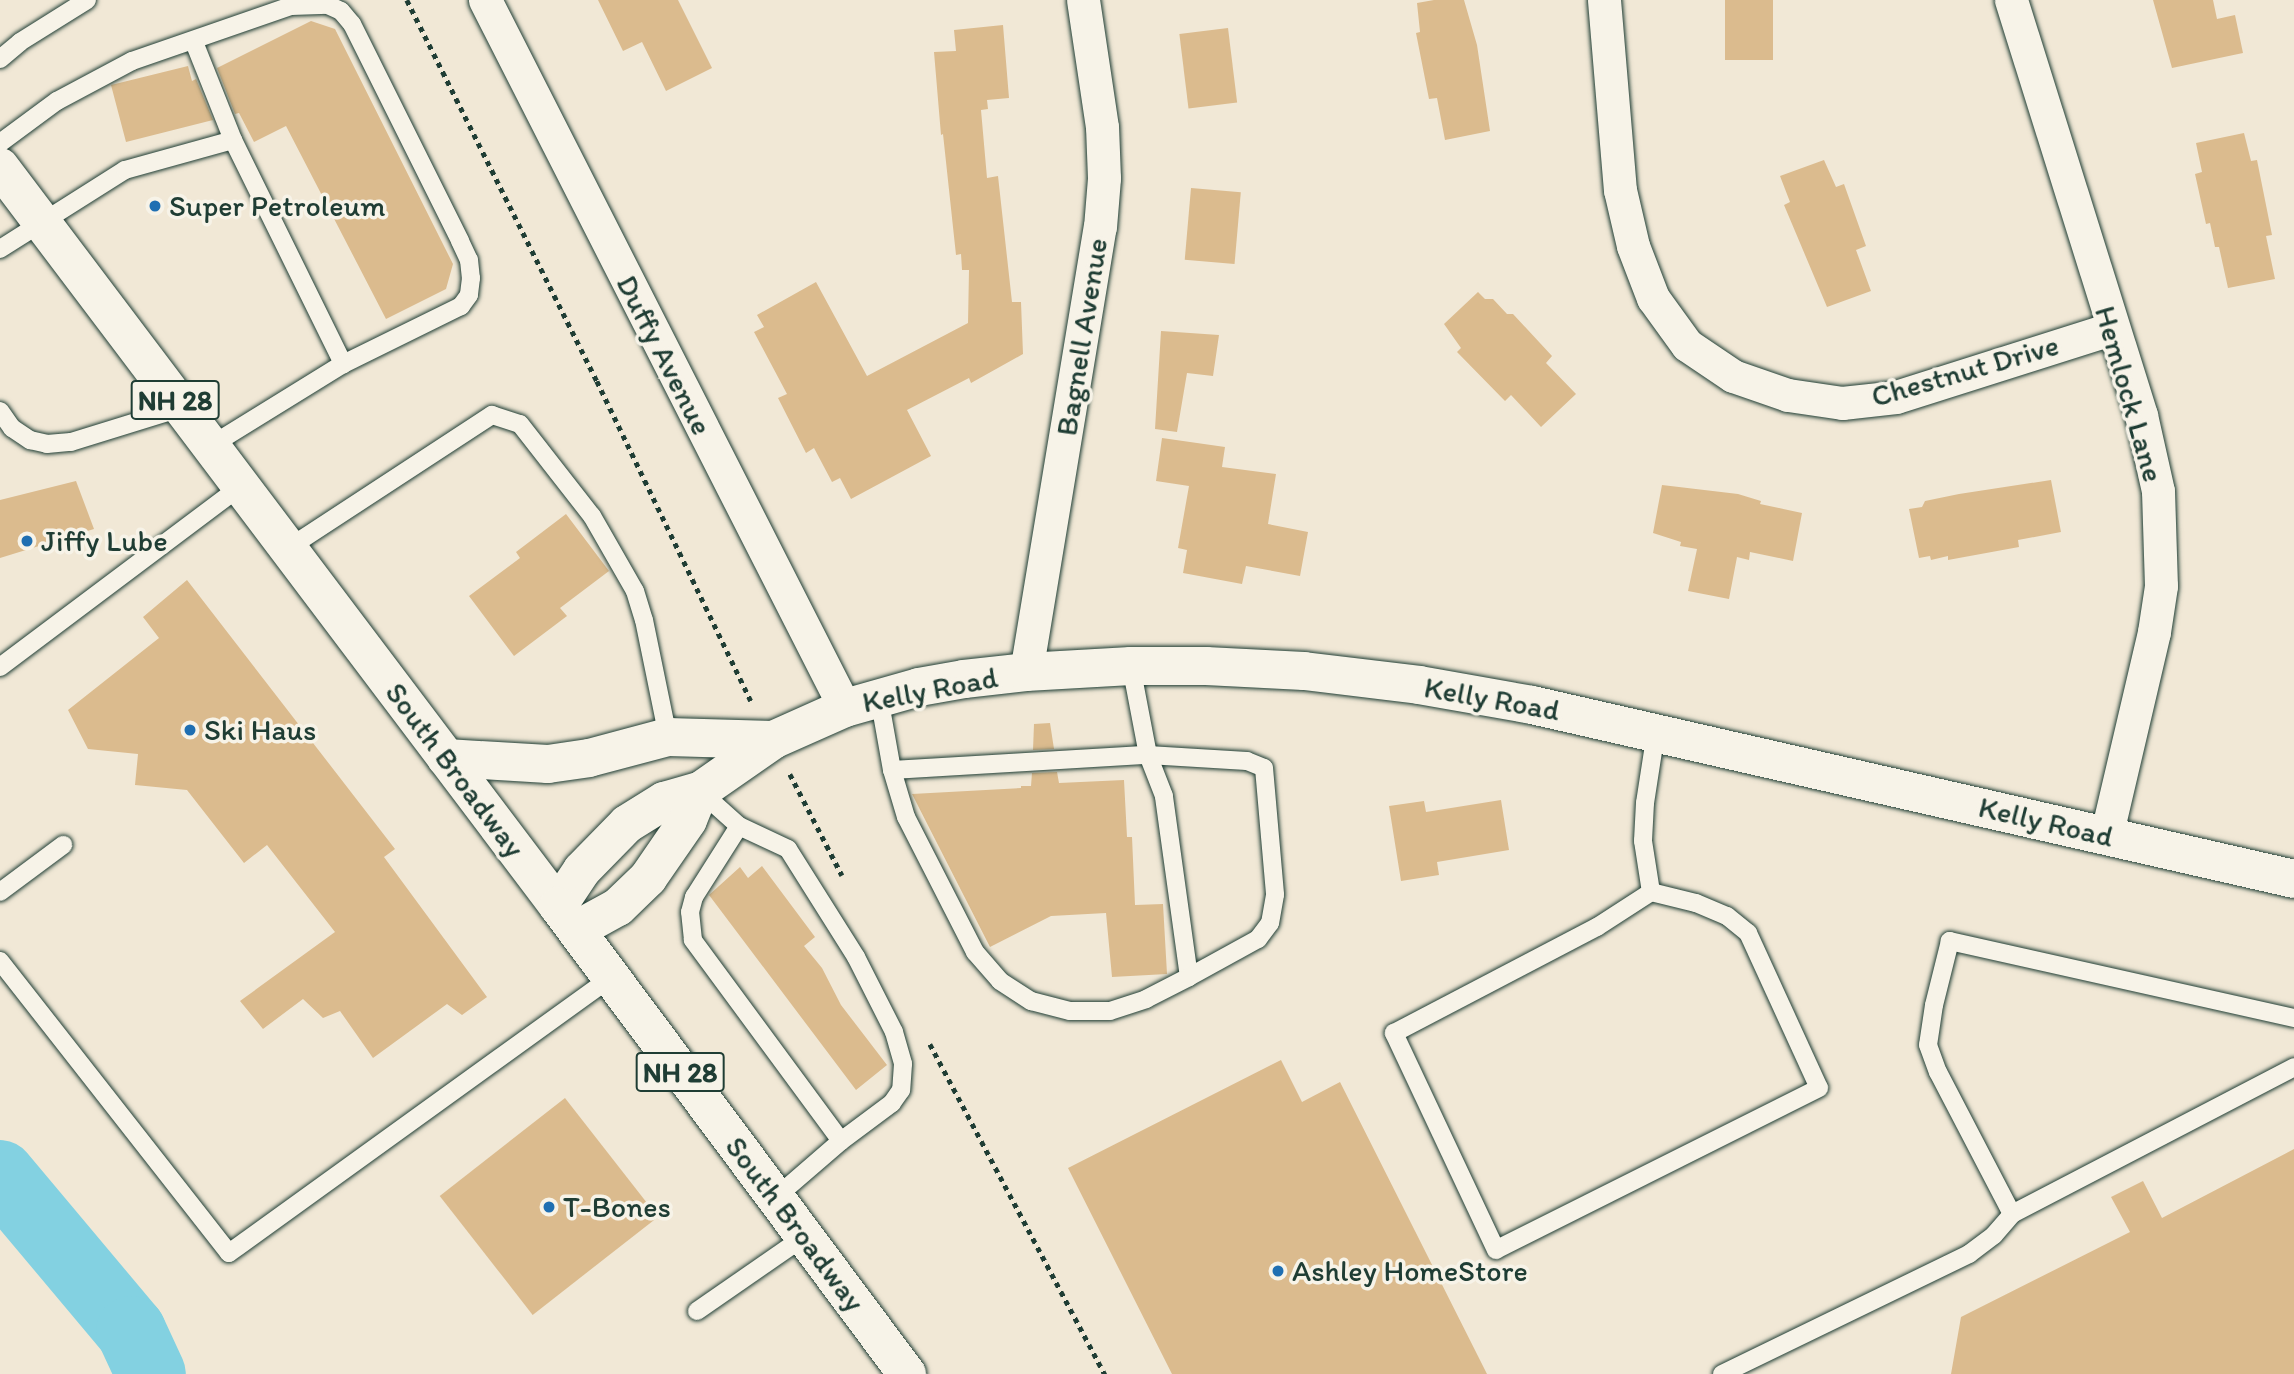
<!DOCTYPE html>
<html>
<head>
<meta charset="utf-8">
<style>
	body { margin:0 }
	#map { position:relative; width:2294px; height:1374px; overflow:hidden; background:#f1e8d6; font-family:Itim,sans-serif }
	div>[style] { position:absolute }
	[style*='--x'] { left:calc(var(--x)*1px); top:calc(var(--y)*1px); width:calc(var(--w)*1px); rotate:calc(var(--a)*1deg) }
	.river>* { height:70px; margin:-35px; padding:0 35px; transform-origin:35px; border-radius:35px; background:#83d1e1 }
	.building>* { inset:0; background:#dbbb8e; transform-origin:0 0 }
	.path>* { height:4.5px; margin-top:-2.25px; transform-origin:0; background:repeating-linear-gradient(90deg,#1f3d34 0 5px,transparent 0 10px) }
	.roads { filter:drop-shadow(0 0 2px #1f3d34) drop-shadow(0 0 2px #1f3d34) }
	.lane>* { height:18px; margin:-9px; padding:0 9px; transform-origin:9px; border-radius:9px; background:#f7f3e8 }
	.street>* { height:33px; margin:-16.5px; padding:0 16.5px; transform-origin:16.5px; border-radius:16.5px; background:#f7f3e8 }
	.secondary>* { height:38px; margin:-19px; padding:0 19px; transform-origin:19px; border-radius:19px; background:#f7f3e8 }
	.primary>* { height:38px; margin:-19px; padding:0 19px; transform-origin:19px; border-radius:19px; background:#f7f3e8 }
	.dots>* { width:19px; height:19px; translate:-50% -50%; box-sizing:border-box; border:4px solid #f7f3e8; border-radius:50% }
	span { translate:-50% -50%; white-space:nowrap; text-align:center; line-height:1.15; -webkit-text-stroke:7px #f7f3e8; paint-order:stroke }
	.shield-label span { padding:2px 5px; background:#f7f3e8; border:2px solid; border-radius:5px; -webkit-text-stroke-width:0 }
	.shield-label { font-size:28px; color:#1f3d34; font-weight:700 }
	.poi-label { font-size:30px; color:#1f3d34 }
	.left { translate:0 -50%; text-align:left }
	.street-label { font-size:30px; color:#1f3d34 }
</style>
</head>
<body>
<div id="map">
	<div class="river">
		<i style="--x:0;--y:1175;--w:204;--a:50"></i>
		<i style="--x:131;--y:1331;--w:47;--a:65.1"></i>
	</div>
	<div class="building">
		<i style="clip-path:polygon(598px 0,678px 0,712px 68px,666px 91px,642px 42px,623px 51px)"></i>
		<i style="clip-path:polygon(1434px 0,1464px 0,1477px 45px,1490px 131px,1445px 140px,1437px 98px,1429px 99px,1416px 33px,1420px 32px,1417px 3px)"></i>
		<i style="left:1725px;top:0;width:48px;height:60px"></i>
		<i style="clip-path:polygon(2153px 0,2213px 0,2217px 19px,2235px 15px,2243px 53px,2172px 68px)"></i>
		<i style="clip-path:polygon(311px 21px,335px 29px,453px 264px,446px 289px,386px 319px,286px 126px,254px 142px,239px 113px,235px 114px,217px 68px)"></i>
		<i style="clip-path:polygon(1003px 25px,1009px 98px,987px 100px,988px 109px,981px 110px,987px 178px,998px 176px,1012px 302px,1021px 302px,1023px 354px,971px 383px,969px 378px,907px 410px,931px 456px,851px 499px,840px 478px,832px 482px,814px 448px,806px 453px,778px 398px,787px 394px,754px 332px,764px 327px,757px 315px,816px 282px,867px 376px,968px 323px,969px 270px,962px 270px,961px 254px,956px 255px,943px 134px,941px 135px,934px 52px,956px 51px,954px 30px)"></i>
		<i style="left:1228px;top:28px;width:75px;height:49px;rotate:83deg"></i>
		<i style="clip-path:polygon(188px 66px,192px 81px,196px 79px,213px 120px,126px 142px,111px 85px)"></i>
		<i style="clip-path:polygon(2244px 133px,2251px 161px,2257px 160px,2272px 235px,2266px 236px,2275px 279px,2228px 288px,2219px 247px,2215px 247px,2210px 223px,2206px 224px,2195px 174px,2202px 172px,2196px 143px)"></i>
		<i style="clip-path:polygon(1824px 160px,1836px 187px,1844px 184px,1866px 246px,1856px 250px,1871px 291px,1827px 307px,1784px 205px,1790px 202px,1780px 176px)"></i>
		<i style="left:1191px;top:188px;width:50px;height:72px;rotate:5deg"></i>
		<i style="clip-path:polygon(1478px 292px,1485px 299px,1493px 299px,1507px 314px,1513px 314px,1552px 356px,1546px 363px,1576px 394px,1541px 427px,1511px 395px,1505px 401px,1457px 352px,1461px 348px,1444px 324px)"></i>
		<i style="clip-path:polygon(1161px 331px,1219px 335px,1213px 376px,1187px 373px,1177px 432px,1155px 429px)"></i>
		<i style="clip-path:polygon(1162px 438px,1225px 447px,1222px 467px,1276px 474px,1268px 524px,1308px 532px,1300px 576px,1246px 566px,1242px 584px,1183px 573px,1187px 550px,1178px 548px,1189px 486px,1156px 481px)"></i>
		<i style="clip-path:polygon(2051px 480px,2061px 532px,2018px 540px,2019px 547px,1948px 560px,1948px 556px,1931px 560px,1930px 556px,1919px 558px,1909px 509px,1922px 507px,1925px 501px,1959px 494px)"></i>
		<i style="clip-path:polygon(76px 481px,94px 529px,0 558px,0 500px)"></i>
		<i style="clip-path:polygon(1662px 485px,1738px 494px,1761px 501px,1760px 504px,1802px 513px,1793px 561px,1750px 552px,1749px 560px,1737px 557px,1729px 599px,1688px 591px,1697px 549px,1680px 546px,1681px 542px,1653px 533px)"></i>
		<i style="clip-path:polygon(566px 514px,609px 571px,560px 608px,567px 616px,514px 656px,469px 596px,520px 558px,516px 552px)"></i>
		<i style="clip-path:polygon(187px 580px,395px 849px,384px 857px,487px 997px,462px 1015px,447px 1004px,373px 1058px,340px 1011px,323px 1018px,303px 999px,263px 1029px,240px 1001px,335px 932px,267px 845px,244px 863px,187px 790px,135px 785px,138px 754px,88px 749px,68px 710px,159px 638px,143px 617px)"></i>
		<i style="clip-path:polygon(1050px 723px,1054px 749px,1033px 750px,1034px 724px)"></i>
		<i style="clip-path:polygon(1057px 772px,1059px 783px,1124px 780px,1127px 837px,1132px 837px,1135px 905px,1163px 904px,1167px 974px,1112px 977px,1106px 913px,1051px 916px,990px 947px,912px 794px,1021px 788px,1021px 786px,1031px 786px,1032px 773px)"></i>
		<i style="clip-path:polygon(1501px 800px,1509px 850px,1437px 862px,1439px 875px,1401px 881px,1389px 806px,1424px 801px,1426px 812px)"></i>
		<i style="clip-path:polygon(762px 866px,815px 937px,804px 946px,822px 968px,841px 1005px,887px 1065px,856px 1090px,709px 895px,740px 867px,748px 878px)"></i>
		<i style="clip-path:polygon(1281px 1060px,1302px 1102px,1340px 1082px,1487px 1374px,1172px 1374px,1068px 1168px)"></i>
		<i style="left:565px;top:1098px;width:151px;height:159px;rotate:52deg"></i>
		<i style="clip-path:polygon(2294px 1149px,2294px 1374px,1951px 1374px,1961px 1317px,2130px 1232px,2111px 1197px,2143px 1181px,2162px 1218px)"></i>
	</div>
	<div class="path">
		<i style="--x:407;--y:0;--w:426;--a:63.5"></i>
		<i style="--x:597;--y:381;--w:355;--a:64.3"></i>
		<i style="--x:790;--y:774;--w:114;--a:62.8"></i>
		<i style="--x:930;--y:1044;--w:374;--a:62.1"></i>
	</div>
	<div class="roads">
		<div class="lane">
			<i style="--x:194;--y:42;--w:105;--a:68.3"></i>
			<i style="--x:0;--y:59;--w:26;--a:-40"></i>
			<i style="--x:20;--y:42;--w:79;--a:-32.1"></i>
			<i style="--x:0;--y:143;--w:71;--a:-36.4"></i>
			<i style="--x:57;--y:101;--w:85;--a:-28.1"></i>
			<i style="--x:132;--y:61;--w:168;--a:-19.1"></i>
			<i style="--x:291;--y:6;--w:37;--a:-2"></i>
			<i style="--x:328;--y:5;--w:14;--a:25"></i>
			<i style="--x:341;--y:11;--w:17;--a:50"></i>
			<i style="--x:352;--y:24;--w:242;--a:63.5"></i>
			<i style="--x:460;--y:241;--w:21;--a:65"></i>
			<i style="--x:469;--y:260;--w:18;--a:84"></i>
			<i style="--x:471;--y:278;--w:17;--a:97"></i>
			<i style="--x:469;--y:295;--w:14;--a:126"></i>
			<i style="--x:461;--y:306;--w:131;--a:153.8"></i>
			<i style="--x:0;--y:249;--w:148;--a:-32.3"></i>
			<i style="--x:125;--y:170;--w:112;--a:-15.5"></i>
			<i style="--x:233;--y:140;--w:250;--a:63.8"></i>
			<i style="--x:343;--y:364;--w:156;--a:148.3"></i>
			<i style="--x:0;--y:411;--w:21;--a:55"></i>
			<i style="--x:12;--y:428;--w:22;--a:34"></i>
			<i style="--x:30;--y:440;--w:17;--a:13"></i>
			<i style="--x:47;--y:444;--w:24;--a:-5"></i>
			<i style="--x:71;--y:442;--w:115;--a:-17.2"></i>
			<i style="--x:287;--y:549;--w:245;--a:-33.2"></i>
			<i style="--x:492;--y:415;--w:29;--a:18"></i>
			<i style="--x:520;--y:424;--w:117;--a:52"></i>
			<i style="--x:592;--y:516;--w:86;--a:60.2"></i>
			<i style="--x:635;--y:591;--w:30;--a:73"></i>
			<i style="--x:644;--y:620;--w:119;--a:78.4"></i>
			<i style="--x:0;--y:667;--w:300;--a:-36.9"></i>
			<i style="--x:879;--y:697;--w:74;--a:79.9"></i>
			<i style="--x:892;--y:770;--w:49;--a:73.4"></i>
			<i style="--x:906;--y:817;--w:152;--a:62.9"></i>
			<i style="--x:975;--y:952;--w:38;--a:49"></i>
			<i style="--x:1000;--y:981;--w:37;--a:33"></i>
			<i style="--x:1031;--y:1001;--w:40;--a:14.4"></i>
			<i style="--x:1070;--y:1011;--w:40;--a:0"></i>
			<i style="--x:1110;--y:1011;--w:38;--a:-18"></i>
			<i style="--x:1146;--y:999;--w:48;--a:-27.1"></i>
			<i style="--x:1189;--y:977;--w:183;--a:-97.9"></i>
			<i style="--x:1164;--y:796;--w:44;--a:-111.3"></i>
			<i style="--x:1148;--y:755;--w:91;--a:-100.8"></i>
			<i style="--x:892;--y:770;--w:256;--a:-3.4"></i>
			<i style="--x:1148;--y:755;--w:99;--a:3.5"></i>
			<i style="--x:1247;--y:761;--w:18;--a:22"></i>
			<i style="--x:1264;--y:768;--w:127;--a:85"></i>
			<i style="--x:1275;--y:895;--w:28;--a:100"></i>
			<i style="--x:1270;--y:923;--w:20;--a:127"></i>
			<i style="--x:1258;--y:939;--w:79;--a:151.2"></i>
			<i style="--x:700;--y:791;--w:52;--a:41.9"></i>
			<i style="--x:739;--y:826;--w:54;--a:25.1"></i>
			<i style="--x:788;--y:849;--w:128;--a:57.8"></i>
			<i style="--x:856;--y:957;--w:84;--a:63.1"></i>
			<i style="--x:894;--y:1032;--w:33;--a:74"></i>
			<i style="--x:903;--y:1064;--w:26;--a:94"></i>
			<i style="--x:901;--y:1090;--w:16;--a:125"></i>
			<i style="--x:892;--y:1103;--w:64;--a:143.3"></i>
			<i style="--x:841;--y:1141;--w:250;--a:-126.4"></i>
			<i style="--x:693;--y:940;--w:28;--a:-96"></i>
			<i style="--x:690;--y:912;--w:16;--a:-75"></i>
			<i style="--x:694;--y:897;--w:84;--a:-57.6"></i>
			<i style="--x:0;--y:892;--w:79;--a:-36.7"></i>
			<i style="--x:1651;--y:892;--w:46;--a:13.7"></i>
			<i style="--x:1696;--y:903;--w:34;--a:23"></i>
			<i style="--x:1727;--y:916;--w:27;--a:39"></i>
			<i style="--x:1748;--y:933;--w:170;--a:65.4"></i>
			<i style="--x:1819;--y:1088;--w:361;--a:153.4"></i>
			<i style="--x:1496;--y:1250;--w:240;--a:-115.2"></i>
			<i style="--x:1394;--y:1033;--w:229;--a:-27.6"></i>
			<i style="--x:1597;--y:927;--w:64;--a:-32.9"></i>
			<i style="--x:1651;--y:892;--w:52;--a:-98.9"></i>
			<i style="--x:1643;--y:841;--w:38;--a:-87"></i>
			<i style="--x:1645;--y:803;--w:72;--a:-81.2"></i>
			<i style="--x:0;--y:961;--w:371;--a:51.9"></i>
			<i style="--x:229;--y:1253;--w:471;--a:-35.8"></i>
			<i style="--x:2294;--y:1018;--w:353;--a:-167.4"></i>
			<i style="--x:1950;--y:941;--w:66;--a:104"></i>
			<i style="--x:1934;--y:1005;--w:40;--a:98.5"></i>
			<i style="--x:1928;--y:1045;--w:29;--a:70"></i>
			<i style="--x:1938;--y:1072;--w:160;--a:62.5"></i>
			<i style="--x:2012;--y:1214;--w:318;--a:-27.5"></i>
			<i style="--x:775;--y:1198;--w:87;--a:-40.8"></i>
			<i style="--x:697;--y:1311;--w:130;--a:-34.7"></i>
			<i style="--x:1722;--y:1374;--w:275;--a:-25.9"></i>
			<i style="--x:1969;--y:1254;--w:31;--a:-37"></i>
			<i style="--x:1994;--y:1235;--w:28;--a:-49"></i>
		</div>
		<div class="street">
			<i style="--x:485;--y:0;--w:794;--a:63.05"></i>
			<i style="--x:1604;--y:0;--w:191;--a:85.2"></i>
			<i style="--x:1620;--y:190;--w:57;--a:76.9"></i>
			<i style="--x:1633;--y:246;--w:56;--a:69"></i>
			<i style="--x:1653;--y:298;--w:58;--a:54.1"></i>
			<i style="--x:1687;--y:345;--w:55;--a:34"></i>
			<i style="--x:1733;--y:376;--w:58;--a:19.1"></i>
			<i style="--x:1788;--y:395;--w:55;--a:8.4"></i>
			<i style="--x:1842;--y:403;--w:54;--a:-6.3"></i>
			<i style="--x:1896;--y:397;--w:225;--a:-17.6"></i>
			<i style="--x:2011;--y:0;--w:435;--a:72.6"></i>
			<i style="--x:2141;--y:415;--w:78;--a:77.4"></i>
			<i style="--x:2158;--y:491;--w:95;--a:88.2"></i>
			<i style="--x:2161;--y:586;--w:47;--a:98.7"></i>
			<i style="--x:2154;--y:632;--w:211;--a:103.2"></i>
			<i style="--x:1026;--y:672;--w:451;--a:-80.6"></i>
			<i style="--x:1100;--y:227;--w:49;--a:-85.3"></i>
			<i style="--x:1104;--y:178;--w:51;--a:-92.2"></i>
			<i style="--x:1102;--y:127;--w:128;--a:-98.5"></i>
		</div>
		<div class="secondary">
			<i style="--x:558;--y:906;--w:43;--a:-56.3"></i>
			<i style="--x:582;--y:870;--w:64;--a:-45.6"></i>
			<i style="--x:627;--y:824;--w:44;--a:-31.9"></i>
			<i style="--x:664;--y:801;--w:37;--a:-16"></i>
			<i style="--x:700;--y:791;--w:89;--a:-34.9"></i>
			<i style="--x:773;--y:740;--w:79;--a:-24"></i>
			<i style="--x:845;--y:708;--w:77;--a:-15.8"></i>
			<i style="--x:919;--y:687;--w:46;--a:-10.1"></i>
			<i style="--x:964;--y:679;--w:62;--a:-6.4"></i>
			<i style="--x:1026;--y:672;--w:105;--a:-3.3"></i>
			<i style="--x:1131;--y:666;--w:75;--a:0"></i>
			<i style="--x:1206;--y:666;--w:98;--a:2.9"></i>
			<i style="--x:1304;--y:671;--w:116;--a:6.9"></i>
			<i style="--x:1419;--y:685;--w:115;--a:10"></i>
			<i style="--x:1532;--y:705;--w:782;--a:12.86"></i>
			<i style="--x:576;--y:930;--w:48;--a:-28.7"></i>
			<i style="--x:618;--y:907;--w:42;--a:-44"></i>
			<i style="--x:648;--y:878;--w:70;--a:-55.4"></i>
			<i style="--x:688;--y:820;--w:31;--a:-68"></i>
		</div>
		<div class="primary">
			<i style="--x:0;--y:167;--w:926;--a:52.94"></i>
			<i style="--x:558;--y:906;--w:584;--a:53.29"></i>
			<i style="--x:446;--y:758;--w:102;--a:3.4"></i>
			<i style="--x:548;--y:764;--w:41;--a:-8.3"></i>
			<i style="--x:589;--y:758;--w:82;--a:-14.9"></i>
			<i style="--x:668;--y:737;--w:105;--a:1.6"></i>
		</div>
	</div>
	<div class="dots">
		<i style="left:155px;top:206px;background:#1f6fb2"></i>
		<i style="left:27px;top:541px;background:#1f6fb2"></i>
		<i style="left:190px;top:730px;background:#1f6fb2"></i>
		<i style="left:549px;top:1207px;background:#1f6fb2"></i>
		<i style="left:1278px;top:1271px;background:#1f6fb2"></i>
	</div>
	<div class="shield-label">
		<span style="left:175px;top:400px">NH 28</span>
		<span style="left:680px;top:1072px">NH 28</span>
	</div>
	<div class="poi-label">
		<span class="left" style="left:169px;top:206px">Super Petroleum</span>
		<span class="left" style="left:41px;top:541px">Jiffy Lube</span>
		<span class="left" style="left:204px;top:730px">Ski Haus</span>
		<span class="left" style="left:563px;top:1207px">T-Bones</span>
		<span class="left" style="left:1292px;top:1271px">Ashley HomeStore</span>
	</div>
	<div class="street-label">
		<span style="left:1082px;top:337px;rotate:-81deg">Bagnell Avenue</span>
		<span style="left:664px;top:355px;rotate:63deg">Duffy Avenue</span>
		<span style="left:1965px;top:371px;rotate:-16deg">Chestnut Drive</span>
		<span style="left:2129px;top:394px;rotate:74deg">Hemlock Lane</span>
		<span style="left:930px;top:690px;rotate:-11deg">Kelly Road</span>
		<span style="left:1492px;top:699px;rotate:10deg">Kelly Road</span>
		<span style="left:455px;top:770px;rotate:53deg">South Broadway</span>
		<span style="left:2046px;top:822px;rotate:13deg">Kelly Road</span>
		<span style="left:795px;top:1224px;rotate:53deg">South Broadway</span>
	</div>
</div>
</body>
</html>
